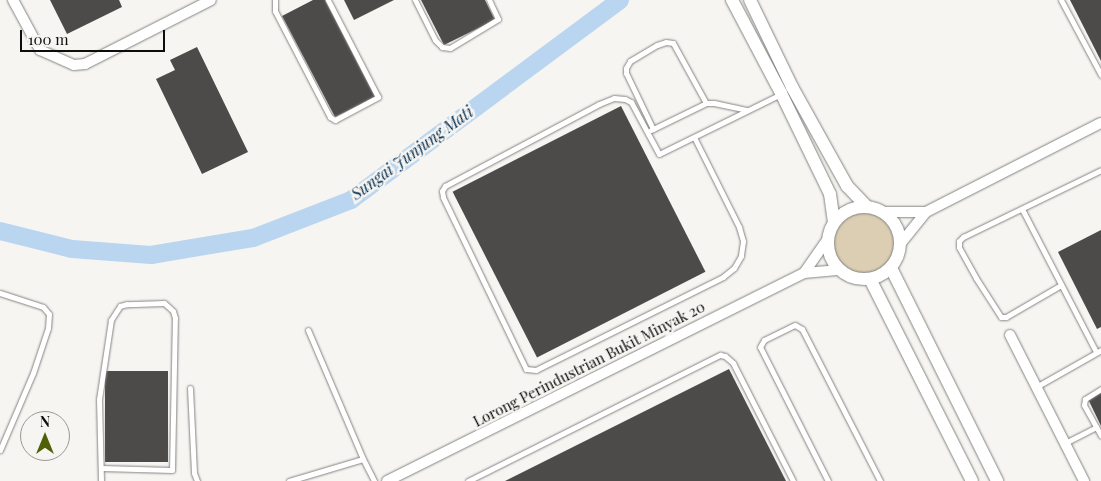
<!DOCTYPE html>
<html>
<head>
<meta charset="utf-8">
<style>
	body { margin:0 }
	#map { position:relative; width:1101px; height:481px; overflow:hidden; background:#f6f5f2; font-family:"Playfair Display",serif }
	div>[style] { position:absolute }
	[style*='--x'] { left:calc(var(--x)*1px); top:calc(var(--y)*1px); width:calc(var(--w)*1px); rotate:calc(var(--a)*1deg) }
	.green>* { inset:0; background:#dcceb3 }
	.round { border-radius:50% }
	.river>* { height:18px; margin:-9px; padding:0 9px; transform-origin:9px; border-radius:9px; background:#b9d5f0 }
	.building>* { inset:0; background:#4c4b49; transform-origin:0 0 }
	.roads { filter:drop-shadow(0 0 1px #848380) drop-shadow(0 0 1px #848380) }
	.service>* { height:5px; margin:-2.5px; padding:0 2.5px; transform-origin:2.5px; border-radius:2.5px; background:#fff }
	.minor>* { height:10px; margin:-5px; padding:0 5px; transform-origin:5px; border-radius:5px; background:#fff }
	.tertiary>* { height:12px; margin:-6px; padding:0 6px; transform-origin:6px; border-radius:6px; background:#fff }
	.tertiary>.ring { margin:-6px; padding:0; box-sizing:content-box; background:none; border:12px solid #fff; border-radius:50% }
	span { translate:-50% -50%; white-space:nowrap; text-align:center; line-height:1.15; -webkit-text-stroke:5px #f6f5f2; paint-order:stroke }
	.street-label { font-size:15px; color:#0d0d0c }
	.water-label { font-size:16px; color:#002c4f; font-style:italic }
	.north { position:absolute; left:20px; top:411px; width:50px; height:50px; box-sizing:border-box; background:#f6f5f2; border:1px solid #999896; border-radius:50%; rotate:0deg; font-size:14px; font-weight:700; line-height:20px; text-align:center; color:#0d0d0c }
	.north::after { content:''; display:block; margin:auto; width:18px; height:22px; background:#4e6109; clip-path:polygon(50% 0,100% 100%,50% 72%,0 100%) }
	.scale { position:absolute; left:20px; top:30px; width:145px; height:22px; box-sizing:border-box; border:2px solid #0d0d0c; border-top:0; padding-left:6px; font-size:15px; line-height:18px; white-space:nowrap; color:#0d0d0c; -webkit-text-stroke:4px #f6f5f2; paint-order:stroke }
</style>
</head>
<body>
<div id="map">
	<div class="green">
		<i class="round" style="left:832px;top:211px;width:64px;height:64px"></i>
	</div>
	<div class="river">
		<i style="--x:0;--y:231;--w:74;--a:14"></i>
		<i style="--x:72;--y:249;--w:79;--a:4.3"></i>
		<i style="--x:151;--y:255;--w:103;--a:-9.5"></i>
		<i style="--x:253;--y:238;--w:105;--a:-21.2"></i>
		<i style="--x:351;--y:200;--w:335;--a:-36.6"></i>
	</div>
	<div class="building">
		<i style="clip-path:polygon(50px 0,119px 0,122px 7px,67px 34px)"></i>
		<i style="clip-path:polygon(313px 0,325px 0,375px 97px,335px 117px,282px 16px)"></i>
		<i style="clip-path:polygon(344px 0,394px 0,354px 20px)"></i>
		<i style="clip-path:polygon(421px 0,485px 0,495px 20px,444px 45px)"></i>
		<i style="clip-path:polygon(1070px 0,1101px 0,1101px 61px)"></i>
		<i style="clip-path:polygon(197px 47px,248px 152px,202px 174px,156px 79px,175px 70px,170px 60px)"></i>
		<i style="left:621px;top:106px;width:186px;height:189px;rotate:63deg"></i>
		<i style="clip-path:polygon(1101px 230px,1101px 327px,1097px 329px,1058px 252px)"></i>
		<i style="clip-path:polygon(729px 369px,786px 481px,505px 481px)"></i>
		<i style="left:105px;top:371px;width:63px;height:91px"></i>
		<i style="clip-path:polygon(1101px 393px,1101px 426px,1088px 399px)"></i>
	</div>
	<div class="roads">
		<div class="service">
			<i style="--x:275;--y:0;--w:11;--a:90"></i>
			<i style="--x:275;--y:11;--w:119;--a:62.6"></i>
			<i style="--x:330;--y:117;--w:6;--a:31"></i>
			<i style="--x:335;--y:120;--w:49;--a:-28.1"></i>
			<i style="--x:378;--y:97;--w:109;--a:-117.3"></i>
			<i style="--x:415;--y:0;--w:45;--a:63.4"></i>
			<i style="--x:435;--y:40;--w:10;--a:45"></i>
			<i style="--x:442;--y:47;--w:8;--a:7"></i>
			<i style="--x:450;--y:48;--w:56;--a:-31.1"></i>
			<i style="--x:498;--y:19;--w:21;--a:-115"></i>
			<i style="--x:1061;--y:0;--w:85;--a:61.9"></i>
			<i style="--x:653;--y:129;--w:62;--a:-115.7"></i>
			<i style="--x:626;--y:73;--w:5;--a:-90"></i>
			<i style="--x:626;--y:68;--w:8;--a:-60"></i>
			<i style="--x:630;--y:61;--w:31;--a:-31"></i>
			<i style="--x:657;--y:45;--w:9;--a:-18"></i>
			<i style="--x:666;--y:42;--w:7;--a:8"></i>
			<i style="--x:673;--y:43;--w:68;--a:61.2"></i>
			<i style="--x:651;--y:130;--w:61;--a:-26.1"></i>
			<i style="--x:706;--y:103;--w:8;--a:0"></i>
			<i style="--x:714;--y:103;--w:33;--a:12"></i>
			<i style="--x:694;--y:137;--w:101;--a:63.4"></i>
			<i style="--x:739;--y:227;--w:15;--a:74"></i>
			<i style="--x:743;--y:241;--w:15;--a:98"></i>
			<i style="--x:741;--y:256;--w:14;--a:120"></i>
			<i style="--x:734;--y:268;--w:14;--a:141"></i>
			<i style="--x:723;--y:277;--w:209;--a:153.6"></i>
			<i style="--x:536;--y:370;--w:10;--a:-174"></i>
			<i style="--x:526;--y:369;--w:191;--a:-115.8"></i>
			<i style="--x:443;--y:197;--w:6;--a:-99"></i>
			<i style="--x:442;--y:191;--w:6;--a:-59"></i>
			<i style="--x:445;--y:186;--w:174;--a:-28"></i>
			<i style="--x:599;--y:104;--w:16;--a:-22"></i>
			<i style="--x:614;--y:98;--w:11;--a:5"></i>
			<i style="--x:625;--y:99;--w:7;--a:27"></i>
			<i style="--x:631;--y:102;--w:59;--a:61.7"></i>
			<i style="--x:659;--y:154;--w:136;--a:-26.2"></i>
			<i style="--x:1022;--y:209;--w:161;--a:62.6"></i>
			<i style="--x:1061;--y:285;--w:64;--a:149.8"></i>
			<i style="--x:1006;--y:317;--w:5;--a:180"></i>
			<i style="--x:1001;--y:317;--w:46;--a:-122.7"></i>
			<i style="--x:976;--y:278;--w:35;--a:-119"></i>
			<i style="--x:959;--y:247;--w:6;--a:-90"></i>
			<i style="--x:959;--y:241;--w:6;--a:-45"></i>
			<i style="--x:963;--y:237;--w:153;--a:-25.9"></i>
			<i style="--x:0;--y:293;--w:45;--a:18"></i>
			<i style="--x:43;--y:307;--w:9;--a:49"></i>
			<i style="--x:49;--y:314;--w:14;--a:94"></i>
			<i style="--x:48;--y:328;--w:47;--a:108.4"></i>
			<i style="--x:33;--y:373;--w:84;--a:113.2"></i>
			<i style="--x:308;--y:330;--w:140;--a:66.9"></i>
			<i style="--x:1036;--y:387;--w:75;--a:-29.6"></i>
			<i style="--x:190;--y:388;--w:85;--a:87.3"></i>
			<i style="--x:194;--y:473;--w:9;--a:69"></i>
			<i style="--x:1101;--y:389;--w:19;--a:148"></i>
			<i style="--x:1085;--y:399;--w:6;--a:99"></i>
			<i style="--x:1084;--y:405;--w:35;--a:61"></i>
			<i style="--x:1065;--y:443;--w:35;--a:-27"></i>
			<i style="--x:101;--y:468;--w:71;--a:1.6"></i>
			<i style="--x:172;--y:470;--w:152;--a:-88.9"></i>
			<i style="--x:175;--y:318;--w:7;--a:-106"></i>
			<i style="--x:173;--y:311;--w:12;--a:-138"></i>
			<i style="--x:164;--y:303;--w:37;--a:178"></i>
			<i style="--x:127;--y:304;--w:7;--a:164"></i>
			<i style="--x:120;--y:306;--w:17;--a:123"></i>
			<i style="--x:111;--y:320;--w:80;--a:98.6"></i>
			<i style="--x:99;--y:399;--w:82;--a:88.6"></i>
			<i style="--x:289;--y:481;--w:77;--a:-16.6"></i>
			<i style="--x:363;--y:459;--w:25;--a:63"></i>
			<i style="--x:468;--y:481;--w:282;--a:-26.6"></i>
			<i style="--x:720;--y:355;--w:5;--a:11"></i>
			<i style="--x:725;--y:356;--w:11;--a:41"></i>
			<i style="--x:733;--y:363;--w:132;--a:63"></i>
			<i style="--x:828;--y:481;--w:150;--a:-116.9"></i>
			<i style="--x:760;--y:347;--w:8;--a:-60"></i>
			<i style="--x:764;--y:340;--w:34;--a:-26"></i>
			<i style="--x:795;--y:325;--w:8;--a:30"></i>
			<i style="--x:802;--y:329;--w:171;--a:62.8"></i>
		</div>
		<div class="minor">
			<i style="--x:13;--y:0;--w:57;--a:61.6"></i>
			<i style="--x:40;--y:50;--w:37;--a:24"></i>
			<i style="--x:74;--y:65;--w:11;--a:-5"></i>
			<i style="--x:85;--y:64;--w:141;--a:-26.9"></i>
			<i style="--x:884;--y:212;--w:42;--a:0"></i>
			<i style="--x:901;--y:243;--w:40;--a:-51"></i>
			<i style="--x:926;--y:212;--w:196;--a:-27"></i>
			<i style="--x:804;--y:273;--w:40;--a:-55.1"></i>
			<i style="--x:1010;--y:335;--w:164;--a:63.1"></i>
			<i style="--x:387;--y:481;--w:466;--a:-26.5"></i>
			<i style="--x:804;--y:273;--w:36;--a:-5"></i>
		</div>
		<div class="tertiary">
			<i style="--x:732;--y:0;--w:105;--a:62.2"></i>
			<i style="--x:781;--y:93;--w:112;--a:64.1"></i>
			<i style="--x:830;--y:194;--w:28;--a:82"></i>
			<i style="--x:750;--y:0;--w:97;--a:64.2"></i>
			<i style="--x:792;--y:87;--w:113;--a:60.9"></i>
			<i style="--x:847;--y:186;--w:28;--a:46"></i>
			<i class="ring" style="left:828px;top:207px;width:60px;height:60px"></i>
			<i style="--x:891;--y:268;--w:238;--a:63.5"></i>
			<i style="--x:870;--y:279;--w:226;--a:63.2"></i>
		</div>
	</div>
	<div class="street-label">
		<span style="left:589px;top:364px;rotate:-27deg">Lorong Perindustrian Bukit Minyak 20</span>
	</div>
	<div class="water-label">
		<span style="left:412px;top:153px;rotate:-36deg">Sungai Junjung Mati</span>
	</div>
	<div class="north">N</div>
	<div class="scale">100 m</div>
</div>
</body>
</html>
